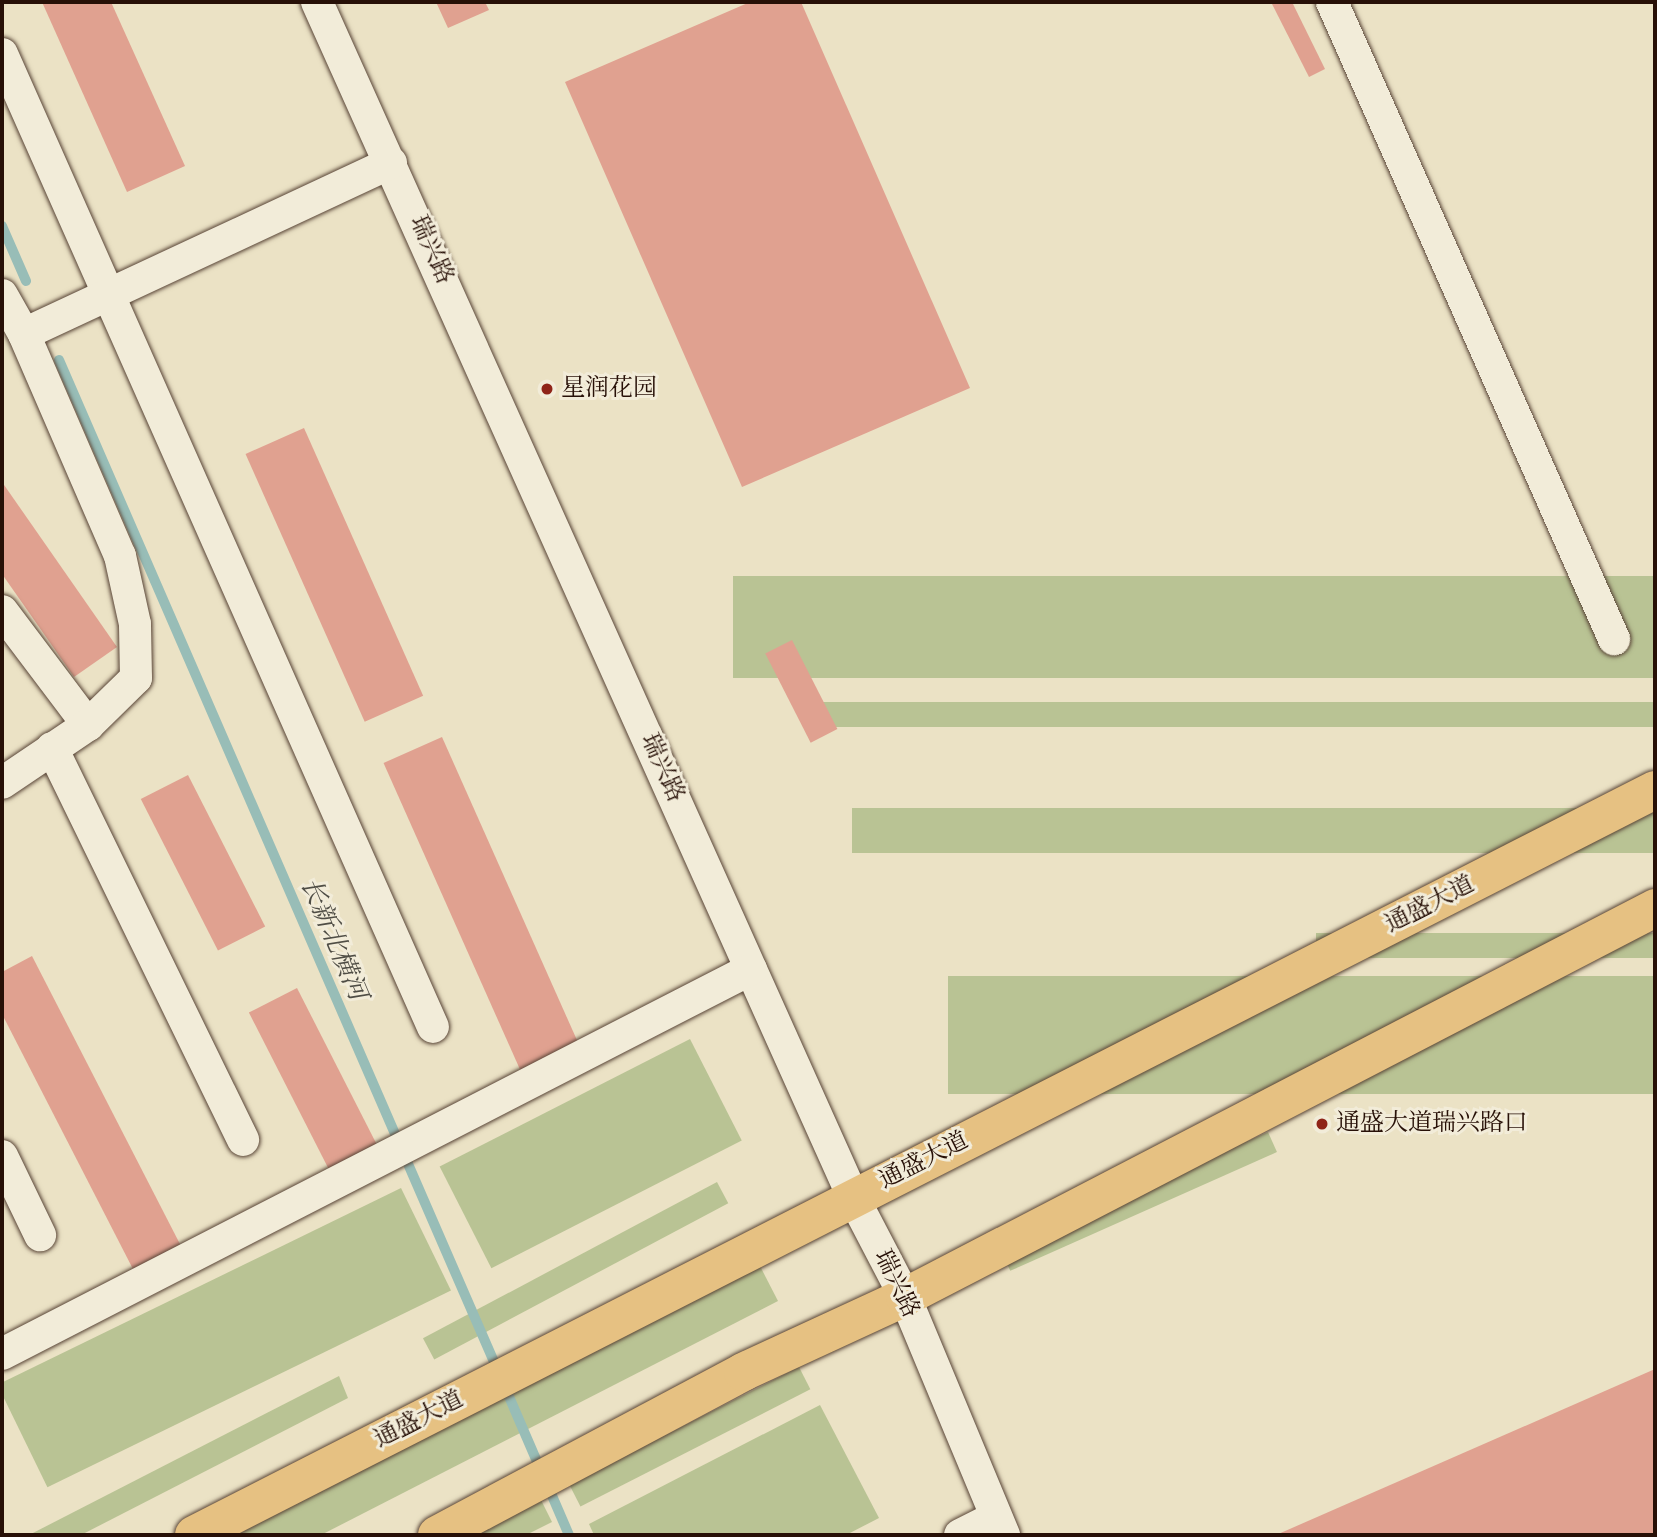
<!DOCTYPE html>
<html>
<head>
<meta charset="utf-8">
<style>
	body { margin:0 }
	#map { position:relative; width:1657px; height:1537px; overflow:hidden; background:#ebe2c5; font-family:"IM FELL English","Noto Serif SC",serif }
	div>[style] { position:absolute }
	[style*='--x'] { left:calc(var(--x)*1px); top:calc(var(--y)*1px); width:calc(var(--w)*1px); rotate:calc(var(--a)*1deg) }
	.green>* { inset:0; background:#b9c394; transform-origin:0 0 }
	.stream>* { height:10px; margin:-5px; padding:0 5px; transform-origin:5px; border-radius:5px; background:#98bdb7 }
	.building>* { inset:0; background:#e0a190; transform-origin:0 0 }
	.roads { filter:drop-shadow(0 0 2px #584436) drop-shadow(0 0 2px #584436) }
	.minor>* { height:32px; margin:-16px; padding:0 16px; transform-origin:16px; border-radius:16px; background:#f2ecd9 }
	.major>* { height:38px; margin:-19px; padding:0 19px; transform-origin:19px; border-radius:19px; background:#e6c182 }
	.dots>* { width:19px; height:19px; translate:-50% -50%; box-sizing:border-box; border:4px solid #f2ecd9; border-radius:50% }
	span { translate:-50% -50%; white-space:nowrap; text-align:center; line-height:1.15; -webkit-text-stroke:6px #f2ecd9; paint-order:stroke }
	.street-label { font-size:24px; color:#271007 }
	.poi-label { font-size:24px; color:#271007 }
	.left { translate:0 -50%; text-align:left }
	.water-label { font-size:26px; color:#4f4d45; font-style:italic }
	.frame { position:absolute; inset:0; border:4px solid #271007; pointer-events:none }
</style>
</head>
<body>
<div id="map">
	<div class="green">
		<i style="left:1655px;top:576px;width:102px;height:922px;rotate:90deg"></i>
		<i style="left:1655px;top:702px;width:25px;height:844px;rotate:90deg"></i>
		<i style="left:1655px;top:808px;width:45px;height:803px;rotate:90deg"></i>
		<i style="left:1655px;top:933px;width:25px;height:339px;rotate:90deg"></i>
		<i style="left:1655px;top:976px;width:118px;height:707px;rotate:90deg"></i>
		<i style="left:690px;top:1039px;width:114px;height:281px;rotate:63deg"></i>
		<i style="left:1268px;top:1132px;width:22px;height:292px;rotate:66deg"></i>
		<i style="left:717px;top:1182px;width:24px;height:333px;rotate:62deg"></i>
		<i style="left:401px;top:1188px;width:114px;height:449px;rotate:64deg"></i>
		<i style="clip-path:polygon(760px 1266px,778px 1301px,321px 1535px,236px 1535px)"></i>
		<i style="left:799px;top:1367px;width:25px;height:258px;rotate:63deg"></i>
		<i style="clip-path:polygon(339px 1376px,348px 1398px,81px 1535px,29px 1535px)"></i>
		<i style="clip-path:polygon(820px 1405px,879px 1518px,846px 1535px,594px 1535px,589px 1524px)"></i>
		<i style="clip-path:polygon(541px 1500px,552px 1522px,526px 1535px,472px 1535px)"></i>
	</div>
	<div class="stream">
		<i style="--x:2;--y:226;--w:60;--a:66.4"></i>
		<i style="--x:59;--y:360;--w:1102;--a:66.53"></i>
		<i style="--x:504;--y:1385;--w:94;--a:66.7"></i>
		<i style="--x:547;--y:1484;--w:56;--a:66.7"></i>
	</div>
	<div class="building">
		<i style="clip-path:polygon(42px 2px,111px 2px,185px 166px,127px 192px)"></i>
		<i style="clip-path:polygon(436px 2px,485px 2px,489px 10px,448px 28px)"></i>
		<i style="clip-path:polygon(750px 2px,801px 2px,970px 388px,742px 487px,565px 82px)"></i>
		<i style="clip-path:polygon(1271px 2px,1292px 2px,1325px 69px,1309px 77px)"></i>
		<i style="left:304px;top:428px;width:293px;height:64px;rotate:66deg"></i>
		<i style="clip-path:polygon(2px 482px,117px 647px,74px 677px,2px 574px)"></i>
		<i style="left:792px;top:640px;width:100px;height:30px;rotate:63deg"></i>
		<i style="left:442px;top:737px;width:338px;height:64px;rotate:66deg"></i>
		<i style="left:188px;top:775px;width:170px;height:53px;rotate:63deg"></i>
		<i style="clip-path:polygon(32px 956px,182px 1248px,135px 1273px,2px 1014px,2px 972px)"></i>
		<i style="left:297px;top:988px;width:185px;height:54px;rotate:63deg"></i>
		<i style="clip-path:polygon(1655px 1369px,1655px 1535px,1276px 1535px)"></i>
	</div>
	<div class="roads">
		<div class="minor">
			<i style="--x:317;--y:2;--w:1310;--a:65.84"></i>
			<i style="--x:853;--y:1197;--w:113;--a:62.5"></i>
			<i style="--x:905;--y:1297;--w:258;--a:67.4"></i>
			<i style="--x:1332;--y:2;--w:697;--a:66.12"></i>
			<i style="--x:2;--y:54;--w:1064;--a:66.11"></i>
			<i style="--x:2;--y:295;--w:45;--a:60.6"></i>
			<i style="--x:24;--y:334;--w:405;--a:-25"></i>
			<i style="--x:2;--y:611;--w:143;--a:53"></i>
			<i style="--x:52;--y:748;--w:436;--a:64"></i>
			<i style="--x:2;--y:783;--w:104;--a:-34"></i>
			<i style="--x:88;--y:725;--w:67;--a:-44.4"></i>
			<i style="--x:136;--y:678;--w:54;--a:-91.1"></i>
			<i style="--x:135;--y:624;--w:70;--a:-102.4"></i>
			<i style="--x:120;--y:556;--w:242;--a:-113.4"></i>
			<i style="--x:2;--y:1156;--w:88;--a:64.3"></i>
			<i style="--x:2;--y:1354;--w:842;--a:-27.2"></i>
			<i style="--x:960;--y:1535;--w:40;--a:-26.6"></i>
		</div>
		<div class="major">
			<i style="--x:194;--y:1535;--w:1640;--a:-27.02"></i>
			<i style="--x:437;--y:1535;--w:347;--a:-28"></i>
			<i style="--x:743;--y:1372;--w:179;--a:-24.8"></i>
			<i style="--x:905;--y:1297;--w:845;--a:-27.41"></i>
		</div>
	</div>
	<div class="dots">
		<i style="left:547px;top:389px;background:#8f2418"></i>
		<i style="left:1322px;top:1124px;background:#8f2418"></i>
	</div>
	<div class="street-label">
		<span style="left:431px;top:250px;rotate:66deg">瑞兴路</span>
		<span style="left:662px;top:768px;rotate:66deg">瑞兴路</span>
		<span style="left:1430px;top:905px;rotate:-27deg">通盛大道</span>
		<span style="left:924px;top:1161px;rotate:-27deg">通盛大道</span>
		<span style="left:896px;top:1284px;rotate:64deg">瑞兴路</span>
		<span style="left:419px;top:1420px;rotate:-27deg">通盛大道</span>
	</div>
	<div class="poi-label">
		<span class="left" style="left:561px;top:389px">星润花园</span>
		<span class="left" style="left:1336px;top:1124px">通盛大道瑞兴路口</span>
	</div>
	<div class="water-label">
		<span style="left:333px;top:939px;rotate:67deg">长新北横河</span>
	</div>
	<div class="frame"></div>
</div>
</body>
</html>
